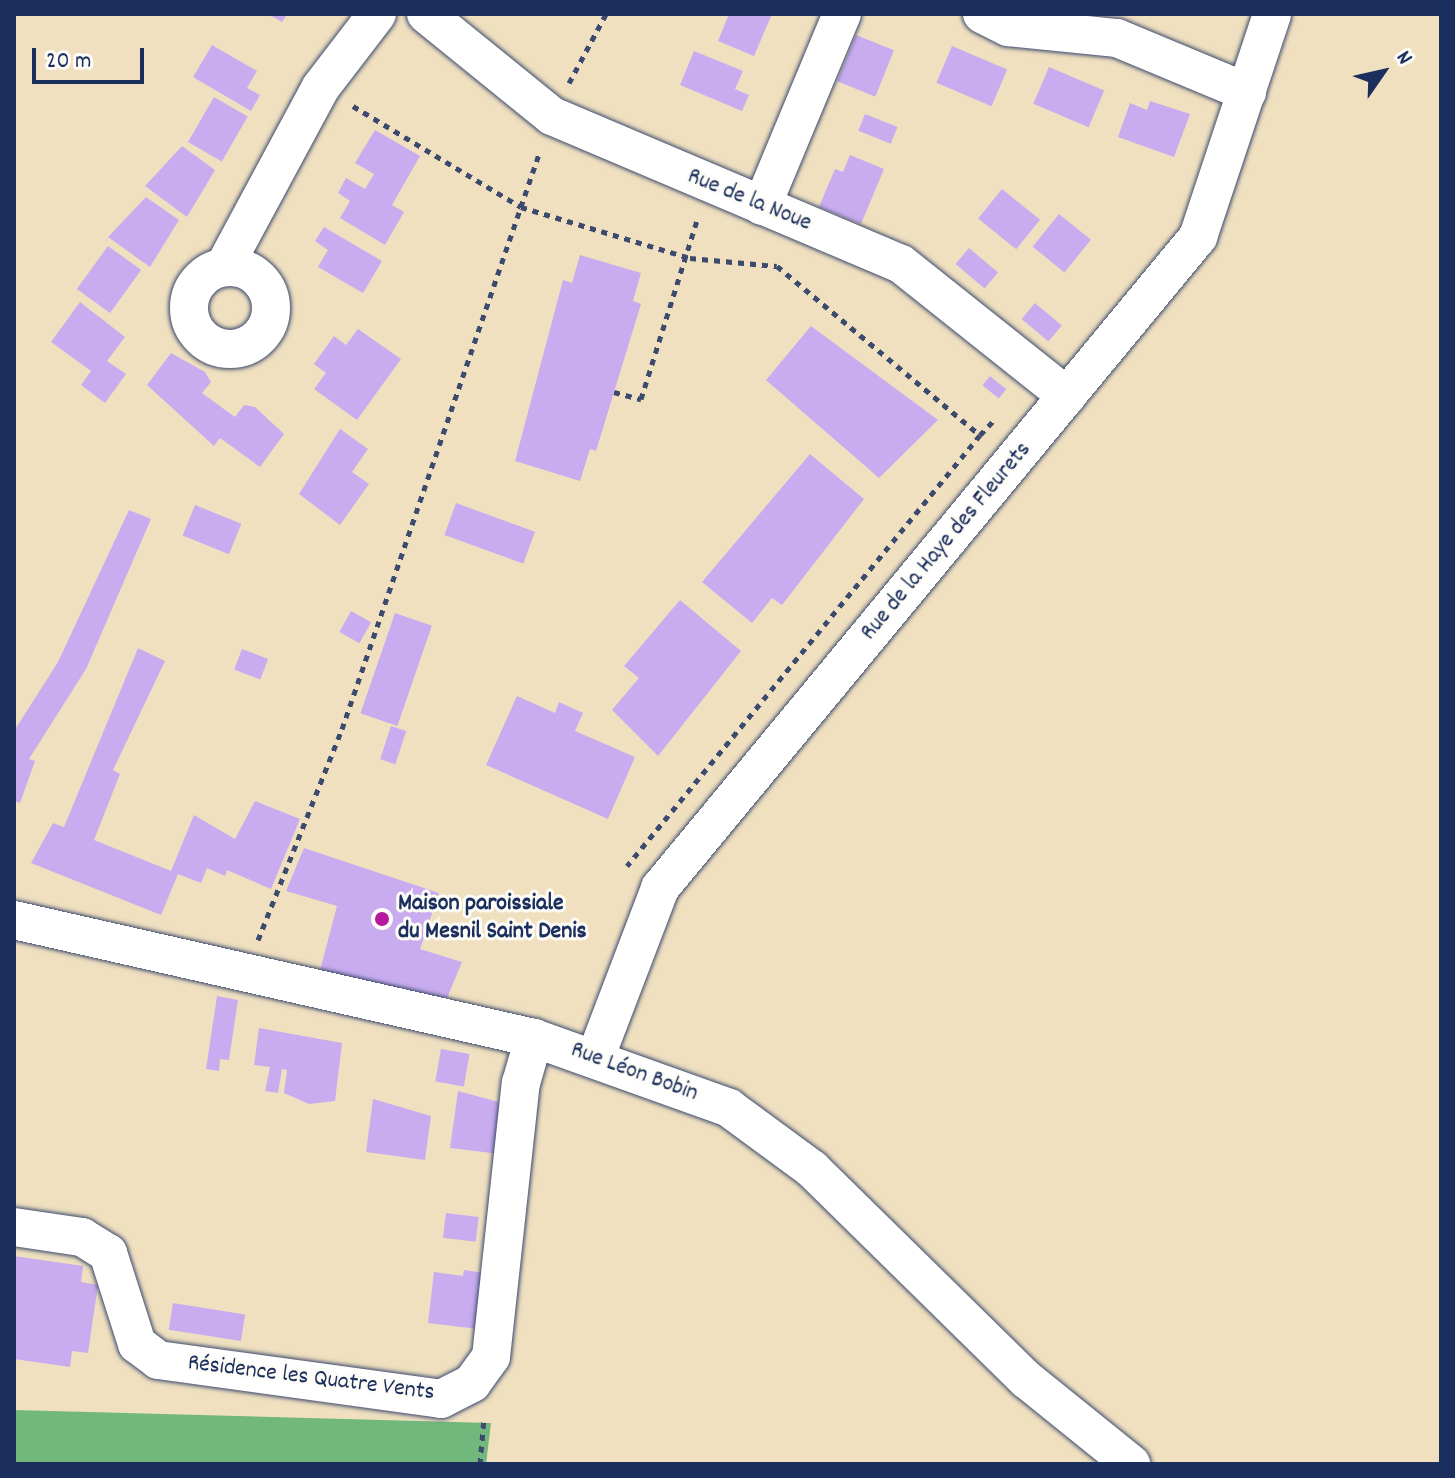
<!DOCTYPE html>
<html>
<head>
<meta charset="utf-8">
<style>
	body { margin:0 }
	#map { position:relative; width:1455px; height:1478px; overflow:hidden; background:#f0e0c0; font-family:Dekko,sans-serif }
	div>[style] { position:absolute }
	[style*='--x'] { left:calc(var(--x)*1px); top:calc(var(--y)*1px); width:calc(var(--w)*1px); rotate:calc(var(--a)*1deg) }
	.forest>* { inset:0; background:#72b77b }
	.building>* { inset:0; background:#c9acf0; transform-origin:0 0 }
	.path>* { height:5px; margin-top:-2.5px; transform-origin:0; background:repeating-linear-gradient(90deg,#3b4a6d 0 6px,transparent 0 12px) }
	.roads { filter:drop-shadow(0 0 2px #3b4a6d) drop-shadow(0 0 2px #3b4a6d) }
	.minor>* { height:38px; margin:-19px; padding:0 19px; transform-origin:19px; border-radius:19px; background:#fff }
	.minor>.ring { margin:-19px; padding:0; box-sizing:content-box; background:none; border:38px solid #fff; border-radius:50% }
	.dots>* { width:22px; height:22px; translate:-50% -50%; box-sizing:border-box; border:4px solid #fdfcf7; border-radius:50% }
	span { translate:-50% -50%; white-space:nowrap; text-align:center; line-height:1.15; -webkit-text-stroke:6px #fdfcf7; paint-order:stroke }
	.street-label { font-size:24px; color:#1b2f5e }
	.poi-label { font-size:24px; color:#1b2f5e; font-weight:700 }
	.left { translate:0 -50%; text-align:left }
	.frame { position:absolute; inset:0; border:16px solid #1b2f5e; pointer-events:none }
	.north { position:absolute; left:1343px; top:32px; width:80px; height:80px; -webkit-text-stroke:6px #fdfcf7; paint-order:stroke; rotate:56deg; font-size:22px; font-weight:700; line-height:32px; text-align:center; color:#1b2f5e }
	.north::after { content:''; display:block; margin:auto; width:28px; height:36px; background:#1b2f5e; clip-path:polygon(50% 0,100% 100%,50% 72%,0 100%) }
	.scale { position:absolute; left:32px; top:48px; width:112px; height:36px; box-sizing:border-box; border:4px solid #1b2f5e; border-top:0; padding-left:10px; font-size:24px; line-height:28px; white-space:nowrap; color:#1b2f5e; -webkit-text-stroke:6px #fdfcf7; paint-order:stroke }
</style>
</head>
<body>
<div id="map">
	<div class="forest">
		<i style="clip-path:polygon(14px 1410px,491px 1423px,486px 1464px,14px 1464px)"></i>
	</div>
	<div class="building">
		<i style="clip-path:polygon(268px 14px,287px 14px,282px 22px)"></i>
		<i style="clip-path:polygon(729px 14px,772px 14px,754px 56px,718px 41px)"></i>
		<i style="left:856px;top:35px;width:41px;height:50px;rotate:22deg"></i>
		<i style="clip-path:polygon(212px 45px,257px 71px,247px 88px,260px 95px,251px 111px,193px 77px)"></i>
		<i style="left:952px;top:46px;width:60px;height:40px;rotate:23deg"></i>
		<i style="clip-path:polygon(694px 51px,743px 71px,735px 89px,749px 95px,742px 111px,680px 85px)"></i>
		<i style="left:1049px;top:67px;width:60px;height:40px;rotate:23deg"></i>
		<i style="left:214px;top:97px;width:39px;height:52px;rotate:30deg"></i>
		<i style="clip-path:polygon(1150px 101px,1190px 114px,1174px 157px,1118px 137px,1130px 103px,1147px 110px)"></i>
		<i style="left:865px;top:114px;width:35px;height:18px;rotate:22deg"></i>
		<i style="clip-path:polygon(375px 130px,420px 156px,392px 205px,404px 212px,385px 245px,340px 218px,350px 201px,338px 193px,346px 178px,365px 189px,374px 174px,355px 163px)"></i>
		<i style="clip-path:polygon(182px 146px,215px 170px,187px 217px,145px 186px)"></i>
		<i style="clip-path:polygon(850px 155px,884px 169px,861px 224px,819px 207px,835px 169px,843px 172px)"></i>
		<i style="left:1002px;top:189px;width:49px;height:38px;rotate:39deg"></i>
		<i style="clip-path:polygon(146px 197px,179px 220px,150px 267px,108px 237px)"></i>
		<i style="left:1059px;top:214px;width:41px;height:42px;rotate:39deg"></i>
		<i style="clip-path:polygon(324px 227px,382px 261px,363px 293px,318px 267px,328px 250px,315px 241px)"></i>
		<i style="left:108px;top:246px;width:41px;height:53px;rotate:36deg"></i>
		<i style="left:969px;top:248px;width:38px;height:21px;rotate:40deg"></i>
		<i style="clip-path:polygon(580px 255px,641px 273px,633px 301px,641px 304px,596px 451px,590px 449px,580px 481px,515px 461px,563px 280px,572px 283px)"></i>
		<i style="clip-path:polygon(80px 302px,125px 337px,107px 361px,126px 374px,105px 403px,81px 385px,91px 371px,51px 342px)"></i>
		<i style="left:1035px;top:303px;width:35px;height:21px;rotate:40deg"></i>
		<i style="clip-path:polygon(811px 326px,938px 420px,879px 478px,766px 380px)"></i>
		<i style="clip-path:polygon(358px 329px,401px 359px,357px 420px,314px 389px,326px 373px,314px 364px,334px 336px,346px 345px)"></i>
		<i style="clip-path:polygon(171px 353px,205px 372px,211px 382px,202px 393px,235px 417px,244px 405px,255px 407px,284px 434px,260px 467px,220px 438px,214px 446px,147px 385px)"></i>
		<i style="left:990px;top:376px;width:21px;height:12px;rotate:39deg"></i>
		<i style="clip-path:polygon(340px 429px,368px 449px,352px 472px,369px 484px,340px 525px,299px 494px)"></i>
		<i style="clip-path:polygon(810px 454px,864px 499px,782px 605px,772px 598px,752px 623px,702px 582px)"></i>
		<i style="left:456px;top:503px;width:84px;height:34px;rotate:20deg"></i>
		<i style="left:195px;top:505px;width:50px;height:33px;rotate:22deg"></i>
		<i style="clip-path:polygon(129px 510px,151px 519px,86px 669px,29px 759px,35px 761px,20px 803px,14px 801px,14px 731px,58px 662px)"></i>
		<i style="clip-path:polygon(680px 600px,741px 651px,658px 756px,612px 710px,639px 678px,624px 666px)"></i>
		<i style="left:351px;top:611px;width:23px;height:24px;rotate:29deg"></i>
		<i style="left:395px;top:613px;width:39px;height:106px;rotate:19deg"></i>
		<i style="clip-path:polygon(138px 648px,165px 661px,113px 770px,120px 774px,94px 840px,171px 871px,194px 815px,235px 839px,255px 801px,300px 819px,271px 889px,227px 870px,225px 876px,207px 868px,201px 883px,178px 874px,161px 915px,31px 863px,53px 823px,64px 827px)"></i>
		<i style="left:242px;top:649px;width:28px;height:22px;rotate:21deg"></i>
		<i style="clip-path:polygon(517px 696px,555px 713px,559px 702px,583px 713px,575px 731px,635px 757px,608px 819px,486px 765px)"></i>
		<i style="left:391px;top:726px;width:16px;height:35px;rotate:18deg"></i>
		<i style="clip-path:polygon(304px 848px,439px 893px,420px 949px,462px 962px,447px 998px,319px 974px,337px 906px,286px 891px)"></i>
		<i style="clip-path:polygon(217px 996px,238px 1000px,229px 1060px,220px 1059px,219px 1071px,206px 1069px)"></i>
		<i style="clip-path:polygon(259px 1028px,342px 1043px,335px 1101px,309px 1104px,284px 1093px,287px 1070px,282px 1069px,278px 1093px,265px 1091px,270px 1067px,254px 1065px)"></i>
		<i style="left:441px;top:1049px;width:29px;height:33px;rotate:10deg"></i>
		<i style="clip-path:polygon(458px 1091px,506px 1104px,500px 1154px,450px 1148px)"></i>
		<i style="clip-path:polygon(373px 1099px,431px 1116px,425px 1160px,366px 1152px)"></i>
		<i style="left:446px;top:1213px;width:33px;height:25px;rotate:7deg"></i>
		<i style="clip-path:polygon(14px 1256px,83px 1266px,81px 1282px,98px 1285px,88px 1353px,72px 1351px,70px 1367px,14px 1359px)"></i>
		<i style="clip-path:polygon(464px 1270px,485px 1273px,478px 1329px,428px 1323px,434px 1272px,463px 1276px)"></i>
		<i style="left:173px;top:1303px;width:73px;height:27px;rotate:9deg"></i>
	</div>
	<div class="path">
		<i style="--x:569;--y:83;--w:78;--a:-61.8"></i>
		<i style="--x:353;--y:106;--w:196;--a:31"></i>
		<i style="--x:521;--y:207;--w:177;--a:16.8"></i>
		<i style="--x:690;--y:258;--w:87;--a:5.3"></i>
		<i style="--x:777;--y:266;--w:264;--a:39.8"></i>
		<i style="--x:980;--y:435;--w:557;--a:129.32"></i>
		<i style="--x:614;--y:392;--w:28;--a:15"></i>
		<i style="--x:641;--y:399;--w:191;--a:-72.6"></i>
		<i style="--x:980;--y:435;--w:23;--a:-47"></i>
		<i style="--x:258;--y:940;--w:227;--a:-68.3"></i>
		<i style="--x:342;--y:729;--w:611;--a:-71.09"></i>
		<i style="--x:480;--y:1464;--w:46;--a:-85"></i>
	</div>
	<div class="roads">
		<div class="minor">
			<i style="--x:426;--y:14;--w:162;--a:39"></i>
			<i style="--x:552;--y:116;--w:379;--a:23"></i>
			<i style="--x:901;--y:264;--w:212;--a:38.5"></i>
			<i style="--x:982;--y:14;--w:29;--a:27"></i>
			<i style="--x:1008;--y:27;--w:110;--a:5.8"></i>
			<i style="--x:1117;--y:38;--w:141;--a:22.6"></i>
			<i style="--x:762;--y:206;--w:208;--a:-67.4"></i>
			<i class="ring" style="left:189px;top:267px;width:44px;height:44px"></i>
			<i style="--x:224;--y:267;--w:204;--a:-61.7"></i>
			<i style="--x:321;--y:87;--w:92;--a:-52.5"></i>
			<i style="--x:14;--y:920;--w:533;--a:12.79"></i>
			<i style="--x:534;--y:1038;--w:207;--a:19.7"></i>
			<i style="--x:729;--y:1108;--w:103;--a:36.3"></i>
			<i style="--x:812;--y:1169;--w:301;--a:44.5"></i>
			<i style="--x:1027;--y:1380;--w:134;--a:38.9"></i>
			<i style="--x:596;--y:1056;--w:180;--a:-69.1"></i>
			<i style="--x:660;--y:888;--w:845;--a:-50.43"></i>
			<i style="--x:1198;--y:237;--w:235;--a:-71.6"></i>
			<i style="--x:14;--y:1227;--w:69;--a:8.4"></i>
			<i style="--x:82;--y:1237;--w:31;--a:32"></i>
			<i style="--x:108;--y:1253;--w:96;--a:72.3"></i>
			<i style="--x:137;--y:1344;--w:26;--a:37"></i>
			<i style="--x:158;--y:1360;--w:286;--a:7.8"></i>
			<i style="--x:441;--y:1399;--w:35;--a:-27"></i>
			<i style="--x:472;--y:1383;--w:32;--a:-54"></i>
			<i style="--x:491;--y:1357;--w:276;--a:-83.8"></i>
			<i style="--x:521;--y:1083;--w:47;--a:-73.9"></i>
		</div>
	</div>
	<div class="dots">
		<i style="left:382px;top:919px;background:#b5179e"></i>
	</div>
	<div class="street-label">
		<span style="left:749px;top:201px;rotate:22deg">Rue de la Noue</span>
		<span style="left:947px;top:542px;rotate:-50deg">Rue de la Haye des Fleurets</span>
		<span style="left:634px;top:1073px;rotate:20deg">Rue Léon Bobin</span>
		<span style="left:311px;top:1379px;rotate:7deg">Résidence les Quatre Vents</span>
	</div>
	<div class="poi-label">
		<span class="left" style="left:398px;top:919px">Maison paroissiale<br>du Mesnil Saint Denis</span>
	</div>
	<div class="frame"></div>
	<div class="north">N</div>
	<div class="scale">20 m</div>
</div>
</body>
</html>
